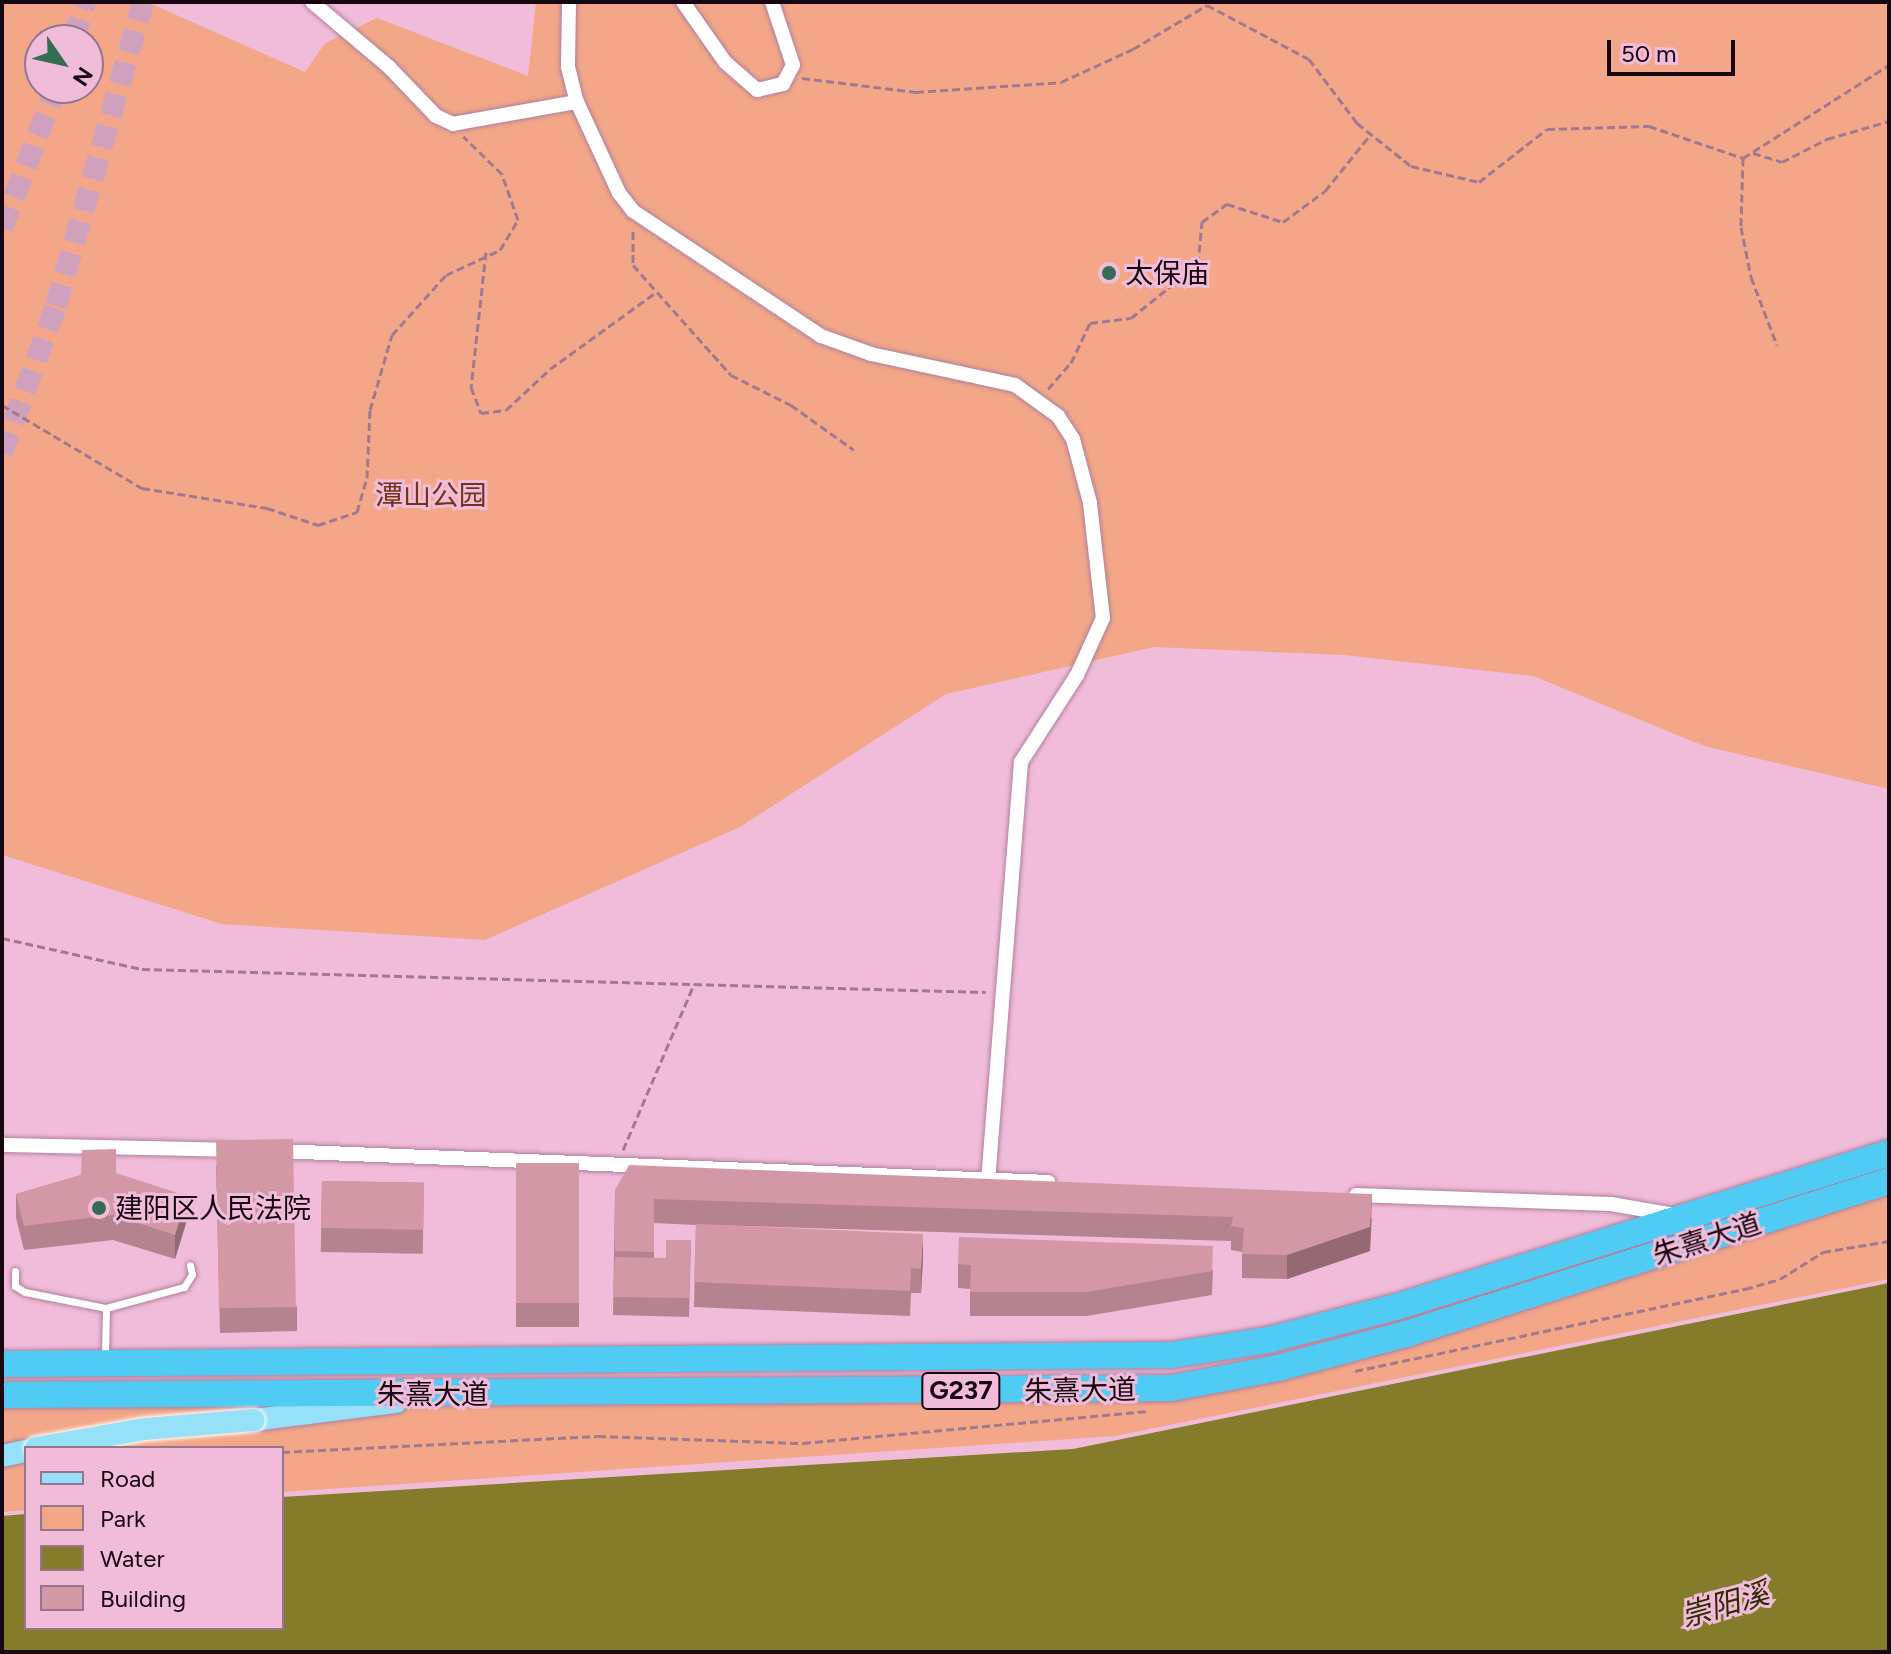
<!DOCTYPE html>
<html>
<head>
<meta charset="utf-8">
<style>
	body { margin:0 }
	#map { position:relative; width:1891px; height:1654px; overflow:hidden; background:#f0bcda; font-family:Figtree,"Noto Sans SC",sans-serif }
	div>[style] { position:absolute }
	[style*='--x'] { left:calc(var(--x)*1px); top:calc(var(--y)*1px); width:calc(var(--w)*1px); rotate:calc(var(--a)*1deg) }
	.green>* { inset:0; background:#f3a788 }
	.water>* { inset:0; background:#847b2b }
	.primary-tunnel>* { height:22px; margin-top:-11px; transform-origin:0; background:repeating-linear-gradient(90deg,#cfa1bc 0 22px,transparent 0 33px) }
	.path>* { height:3px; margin-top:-1.5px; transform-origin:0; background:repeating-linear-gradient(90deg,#a07990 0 8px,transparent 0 12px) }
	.roads { filter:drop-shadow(0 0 2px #b0809c) drop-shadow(0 0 2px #b0809c) }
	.lane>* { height:7px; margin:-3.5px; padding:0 3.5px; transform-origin:3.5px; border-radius:3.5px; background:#fff }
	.street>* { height:14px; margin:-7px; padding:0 7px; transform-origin:7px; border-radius:7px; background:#fff }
	.primary>* { height:22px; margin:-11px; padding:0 11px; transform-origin:11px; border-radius:11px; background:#96e0f8 }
	.highway>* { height:26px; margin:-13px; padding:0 13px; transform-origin:13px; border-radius:13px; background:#50cbf3 }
	.bridges { filter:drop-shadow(0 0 2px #fff) drop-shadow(0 0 2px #fff) }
	.primary-bridge>* { height:22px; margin:-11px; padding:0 11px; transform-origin:11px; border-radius:11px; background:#96e0f8 }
	.wall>* { inset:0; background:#b5838f; transform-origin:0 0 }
	.shaded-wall>* { inset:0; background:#936a74 }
	.building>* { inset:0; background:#d298a6; transform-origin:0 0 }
	.dots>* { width:22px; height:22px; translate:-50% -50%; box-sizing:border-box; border:4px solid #f0bcda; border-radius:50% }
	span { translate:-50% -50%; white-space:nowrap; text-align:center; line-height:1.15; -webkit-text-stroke:6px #f0bcda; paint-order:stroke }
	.shield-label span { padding:2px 6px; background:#f0bcda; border:2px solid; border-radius:6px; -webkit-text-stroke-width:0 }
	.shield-label { font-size:26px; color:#170711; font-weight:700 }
	.poi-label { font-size:28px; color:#170711 }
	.left { translate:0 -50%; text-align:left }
	.park-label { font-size:28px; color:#703419 }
	.street-label { font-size:28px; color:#170711 }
	.water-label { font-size:30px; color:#302b00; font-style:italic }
	.frame { position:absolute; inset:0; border:4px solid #170711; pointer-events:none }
	.legend { position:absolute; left:24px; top:1446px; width:260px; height:184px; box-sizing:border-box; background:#f0bcda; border:2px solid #99748a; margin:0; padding:10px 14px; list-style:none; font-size:24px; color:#170711 }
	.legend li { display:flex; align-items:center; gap:16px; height:40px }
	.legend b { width:40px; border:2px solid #99748a }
	.north { position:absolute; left:24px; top:24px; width:80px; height:80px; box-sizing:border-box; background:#f0bcda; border:2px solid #99748a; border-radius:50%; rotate:124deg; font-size:22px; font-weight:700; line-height:32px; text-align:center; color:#170711 }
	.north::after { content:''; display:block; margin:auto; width:28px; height:36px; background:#356d54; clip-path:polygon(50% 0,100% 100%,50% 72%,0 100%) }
	.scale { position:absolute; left:1607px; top:40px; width:128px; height:36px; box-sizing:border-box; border:4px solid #170711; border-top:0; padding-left:10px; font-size:24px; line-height:28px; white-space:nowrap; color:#170711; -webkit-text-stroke:6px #f0bcda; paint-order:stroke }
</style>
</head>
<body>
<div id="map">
	<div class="green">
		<i style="clip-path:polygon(evenodd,2px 2px,147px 2px,305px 72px,325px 43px,377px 18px,528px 76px,536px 2px,1889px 2px,1889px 789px,1704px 746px,1533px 676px,1344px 655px,1154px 647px,946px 694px,740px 827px,485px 940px,222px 924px,2px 855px,2px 2px,40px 40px,88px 40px,88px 88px,40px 88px,40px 40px)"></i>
		<i style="clip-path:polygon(1889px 1189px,1889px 1279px,1115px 1436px,282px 1492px,282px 1448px,26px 1448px,26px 1510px,2px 1512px,2px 1407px,436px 1407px,1188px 1391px)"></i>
	</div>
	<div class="water">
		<i style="clip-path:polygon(1889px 1283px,1889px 1652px,2px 1652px,2px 1516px,26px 1514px,26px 1628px,282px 1628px,282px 1497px,1073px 1449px)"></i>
	</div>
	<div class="primary-tunnel">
		<i style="--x:73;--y:40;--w:40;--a:-72"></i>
		<i style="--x:2;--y:228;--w:150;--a:-68.9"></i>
		<i style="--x:2;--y:453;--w:157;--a:-69.8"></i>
		<i style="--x:56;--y:306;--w:316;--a:-74"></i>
	</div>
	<div class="path">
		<i style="--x:802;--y:78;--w:115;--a:7"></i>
		<i style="--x:916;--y:92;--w:145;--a:-3.9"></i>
		<i style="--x:1061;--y:82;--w:79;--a:-24.6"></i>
		<i style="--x:1133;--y:49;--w:86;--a:-30.7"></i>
		<i style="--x:1207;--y:5;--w:115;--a:27.9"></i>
		<i style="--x:1309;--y:59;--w:80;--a:53.1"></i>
		<i style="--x:1357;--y:123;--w:69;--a:38.5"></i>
		<i style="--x:1411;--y:166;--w:70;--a:13.2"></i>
		<i style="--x:1479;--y:182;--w:86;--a:-37.9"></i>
		<i style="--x:1547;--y:129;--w:102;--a:-1.7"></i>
		<i style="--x:1649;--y:126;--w:99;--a:18.8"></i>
		<i style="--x:1743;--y:158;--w:173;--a:-32.5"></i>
		<i style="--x:1753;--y:153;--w:30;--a:17"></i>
		<i style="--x:1782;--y:162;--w:51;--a:-27.1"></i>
		<i style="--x:1827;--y:139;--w:65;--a:-16.2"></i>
		<i style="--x:1743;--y:158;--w:69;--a:91.7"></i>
		<i style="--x:1741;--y:227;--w:51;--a:78.7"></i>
		<i style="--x:1751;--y:277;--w:73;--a:69.1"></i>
		<i style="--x:633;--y:231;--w:34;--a:90"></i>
		<i style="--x:633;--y:265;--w:147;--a:48.3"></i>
		<i style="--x:731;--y:375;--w:67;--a:26.6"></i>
		<i style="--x:791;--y:405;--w:77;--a:35.5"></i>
		<i style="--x:486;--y:252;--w:136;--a:96.3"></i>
		<i style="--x:471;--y:387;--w:28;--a:69"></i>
		<i style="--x:481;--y:413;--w:25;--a:-7"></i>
		<i style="--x:506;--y:410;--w:60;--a:-43"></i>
		<i style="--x:550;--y:369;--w:130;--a:-35.9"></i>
		<i style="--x:1048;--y:389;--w:35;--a:-49"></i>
		<i style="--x:1071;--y:363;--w:44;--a:-64.6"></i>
		<i style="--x:1090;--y:323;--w:41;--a:-7"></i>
		<i style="--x:1131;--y:318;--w:86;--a:-38.9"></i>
		<i style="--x:1198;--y:264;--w:42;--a:-84.6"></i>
		<i style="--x:1202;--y:222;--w:31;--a:-36"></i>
		<i style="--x:1227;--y:204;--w:59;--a:17.8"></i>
		<i style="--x:1283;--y:222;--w:52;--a:-36.4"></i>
		<i style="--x:1325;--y:191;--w:73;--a:-51.1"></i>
		<i style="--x:2;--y:405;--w:163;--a:30.7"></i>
		<i style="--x:142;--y:488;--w:127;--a:9.1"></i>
		<i style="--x:267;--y:508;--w:54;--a:18.4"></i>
		<i style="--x:318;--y:525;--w:41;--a:-18.4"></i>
		<i style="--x:357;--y:512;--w:35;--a:-74"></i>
		<i style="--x:367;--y:478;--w:68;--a:-87.5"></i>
		<i style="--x:370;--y:410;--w:78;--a:-73.7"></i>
		<i style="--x:392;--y:335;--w:81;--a:-48"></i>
		<i style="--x:446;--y:275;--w:60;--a:-24.8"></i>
		<i style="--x:500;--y:250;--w:35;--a:-59"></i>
		<i style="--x:518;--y:220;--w:49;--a:-109.2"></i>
		<i style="--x:502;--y:174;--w:54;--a:-135.7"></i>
		<i style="--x:2;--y:938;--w:143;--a:12.5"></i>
		<i style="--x:142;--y:969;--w:844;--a:1.56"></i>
		<i style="--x:623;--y:1150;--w:181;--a:-66.8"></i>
		<i style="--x:1355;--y:1371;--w:399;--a:-11.9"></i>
		<i style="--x:1745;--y:1289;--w:36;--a:-16"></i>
		<i style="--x:1780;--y:1279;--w:51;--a:-32.1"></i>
		<i style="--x:1823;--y:1252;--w:67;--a:-9.5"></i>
		<i style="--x:177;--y:1447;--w:9;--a:6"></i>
		<i style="--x:282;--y:1452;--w:316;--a:-2.9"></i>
		<i style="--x:598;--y:1436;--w:205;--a:2"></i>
		<i style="--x:803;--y:1443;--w:346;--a:-5.3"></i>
	</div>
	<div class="roads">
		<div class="lane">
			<i style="--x:15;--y:1271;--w:15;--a:90"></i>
			<i style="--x:15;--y:1286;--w:12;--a:31"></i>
			<i style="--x:25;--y:1292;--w:83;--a:11.2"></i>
			<i style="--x:106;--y:1308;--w:49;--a:91.2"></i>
			<i style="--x:106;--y:1308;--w:81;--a:-15.1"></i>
			<i style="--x:184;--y:1287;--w:15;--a:-58"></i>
			<i style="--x:192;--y:1274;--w:9;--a:-103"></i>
		</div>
		<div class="street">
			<i style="--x:312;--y:2;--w:101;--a:40.2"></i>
			<i style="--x:389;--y:67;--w:68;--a:46.2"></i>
			<i style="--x:436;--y:116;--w:19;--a:25"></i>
			<i style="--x:453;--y:124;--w:126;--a:-10.1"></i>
			<i style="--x:569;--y:2;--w:65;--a:90.9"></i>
			<i style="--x:568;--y:67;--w:36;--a:76"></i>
			<i style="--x:577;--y:102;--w:100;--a:65.2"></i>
			<i style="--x:619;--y:193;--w:23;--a:52"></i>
			<i style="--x:633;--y:211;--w:226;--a:33.6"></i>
			<i style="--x:821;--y:336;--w:53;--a:19.8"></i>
			<i style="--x:871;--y:354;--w:147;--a:12.1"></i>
			<i style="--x:1015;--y:385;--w:53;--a:35.8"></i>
			<i style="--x:1058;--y:416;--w:27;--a:57"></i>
			<i style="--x:1073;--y:439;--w:66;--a:75.1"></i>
			<i style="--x:1090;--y:503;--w:116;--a:83.6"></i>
			<i style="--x:1103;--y:618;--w:63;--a:114.5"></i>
			<i style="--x:1077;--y:675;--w:103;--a:122.8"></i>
			<i style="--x:1021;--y:762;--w:418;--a:94.5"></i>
			<i style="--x:683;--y:2;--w:73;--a:55"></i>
			<i style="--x:725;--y:62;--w:43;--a:41.2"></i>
			<i style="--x:757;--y:90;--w:27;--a:-13"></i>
			<i style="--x:783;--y:84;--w:21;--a:-62"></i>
			<i style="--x:793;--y:65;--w:66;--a:-108.4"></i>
			<i style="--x:2;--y:1145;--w:230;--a:1.2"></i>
			<i style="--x:277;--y:1151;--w:772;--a:2.3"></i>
			<i style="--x:1356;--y:1195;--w:255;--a:2"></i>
			<i style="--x:1611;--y:1204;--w:64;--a:9.9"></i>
		</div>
		<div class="primary">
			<i style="--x:254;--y:1420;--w:143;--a:-7.2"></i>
			<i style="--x:2;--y:1456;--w:25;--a:-12"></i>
		</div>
		<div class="highway">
			<i style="--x:2;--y:1364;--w:1170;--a:-0.44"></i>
			<i style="--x:1172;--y:1355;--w:97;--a:-8.9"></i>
			<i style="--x:1268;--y:1340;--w:132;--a:-14.5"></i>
			<i style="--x:1396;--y:1307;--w:516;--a:-17.35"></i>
			<i style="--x:2;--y:1395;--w:1170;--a:-0.34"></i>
			<i style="--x:1172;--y:1388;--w:108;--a:-10.7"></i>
			<i style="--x:1278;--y:1368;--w:132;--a:-14.9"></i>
			<i style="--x:1406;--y:1334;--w:507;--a:-17.58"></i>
		</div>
	</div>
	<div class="bridges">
		<div class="primary-bridge">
			<i style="--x:36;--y:1448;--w:111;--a:-9.9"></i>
			<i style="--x:145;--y:1429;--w:109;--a:-4.7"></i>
		</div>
	</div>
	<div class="wall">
		<i style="left:579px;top:1163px;width:164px;height:63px;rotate:90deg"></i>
		<i style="clip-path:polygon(216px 1165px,297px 1307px,297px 1331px,220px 1333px)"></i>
		<i style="clip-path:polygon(116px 1173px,187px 1220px,175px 1259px,113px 1240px,24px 1250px,16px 1218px,16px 1194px,81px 1175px)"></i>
		<i style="left:322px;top:1181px;width:102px;height:71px;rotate:1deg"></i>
		<i style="clip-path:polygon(615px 1190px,1372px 1218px,1370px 1251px,1287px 1279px,1242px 1278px,1242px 1252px,1231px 1250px,1231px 1241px,711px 1225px,923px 1258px,921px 1293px,911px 1293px,910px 1316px,694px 1307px,696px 1225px,654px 1223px,654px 1258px,666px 1258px,691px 1240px,689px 1317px,613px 1315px)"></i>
		<i style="clip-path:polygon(958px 1264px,1213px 1270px,1212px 1295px,1087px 1316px,970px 1316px,970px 1289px,958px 1288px)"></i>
	</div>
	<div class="shaded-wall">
		<i style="clip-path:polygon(1372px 1194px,1370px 1251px,1287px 1279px,1287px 1255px)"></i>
		<i style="clip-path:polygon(187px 1196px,187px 1220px,175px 1259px,175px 1235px)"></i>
		<i style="clip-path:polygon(923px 1234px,923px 1258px,921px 1293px,921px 1269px)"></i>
	</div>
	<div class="building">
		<i style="left:293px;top:1139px;width:168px;height:77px;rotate:89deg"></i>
		<i style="clip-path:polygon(116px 1149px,116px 1173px,187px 1196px,175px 1235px,113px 1215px,24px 1226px,16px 1194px,81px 1175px,82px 1150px)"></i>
		<i style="left:579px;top:1163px;width:140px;height:63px;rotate:90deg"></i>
		<i style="clip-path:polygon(629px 1165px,1372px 1194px,1370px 1227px,1287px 1255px,1242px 1254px,1244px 1228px,1231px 1226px,1233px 1217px,654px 1199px,654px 1252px,615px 1251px,615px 1190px)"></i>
		<i style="left:322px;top:1181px;width:102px;height:47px;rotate:1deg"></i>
		<i style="clip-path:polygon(696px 1224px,923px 1234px,921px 1269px,911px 1268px,910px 1291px,694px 1282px)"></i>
		<i style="clip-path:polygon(959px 1237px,1213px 1246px,1212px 1271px,1087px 1292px,970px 1292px,971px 1265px,958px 1264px)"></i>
		<i style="clip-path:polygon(666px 1240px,691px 1240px,689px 1298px,613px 1297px,615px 1257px,666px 1258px)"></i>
	</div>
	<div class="dots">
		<i style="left:1109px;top:273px;background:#356d54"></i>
		<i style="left:99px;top:1208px;background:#356d54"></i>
	</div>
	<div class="shield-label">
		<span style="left:961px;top:1391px">G237</span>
	</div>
	<div class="poi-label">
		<span class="left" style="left:1125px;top:273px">太保庙</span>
		<span class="left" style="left:115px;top:1208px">建阳区人民法院</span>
	</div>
	<div class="park-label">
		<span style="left:431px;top:495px">潭山公园</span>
	</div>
	<div class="street-label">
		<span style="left:1707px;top:1239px;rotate:-18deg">朱熹大道</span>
		<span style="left:1080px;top:1390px;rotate:-1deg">朱熹大道</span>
		<span style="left:433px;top:1394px">朱熹大道</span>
	</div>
	<div class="water-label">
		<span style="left:1725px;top:1605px;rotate:-16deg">崇阳溪</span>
	</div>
	<div class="frame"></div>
	<ul class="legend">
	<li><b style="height:10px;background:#96e0f8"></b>Road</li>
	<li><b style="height:22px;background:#f3a788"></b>Park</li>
	<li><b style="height:22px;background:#847b2b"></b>Water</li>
	<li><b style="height:22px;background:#d298a6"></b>Building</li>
	</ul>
	<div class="north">N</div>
	<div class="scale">50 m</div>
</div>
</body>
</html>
